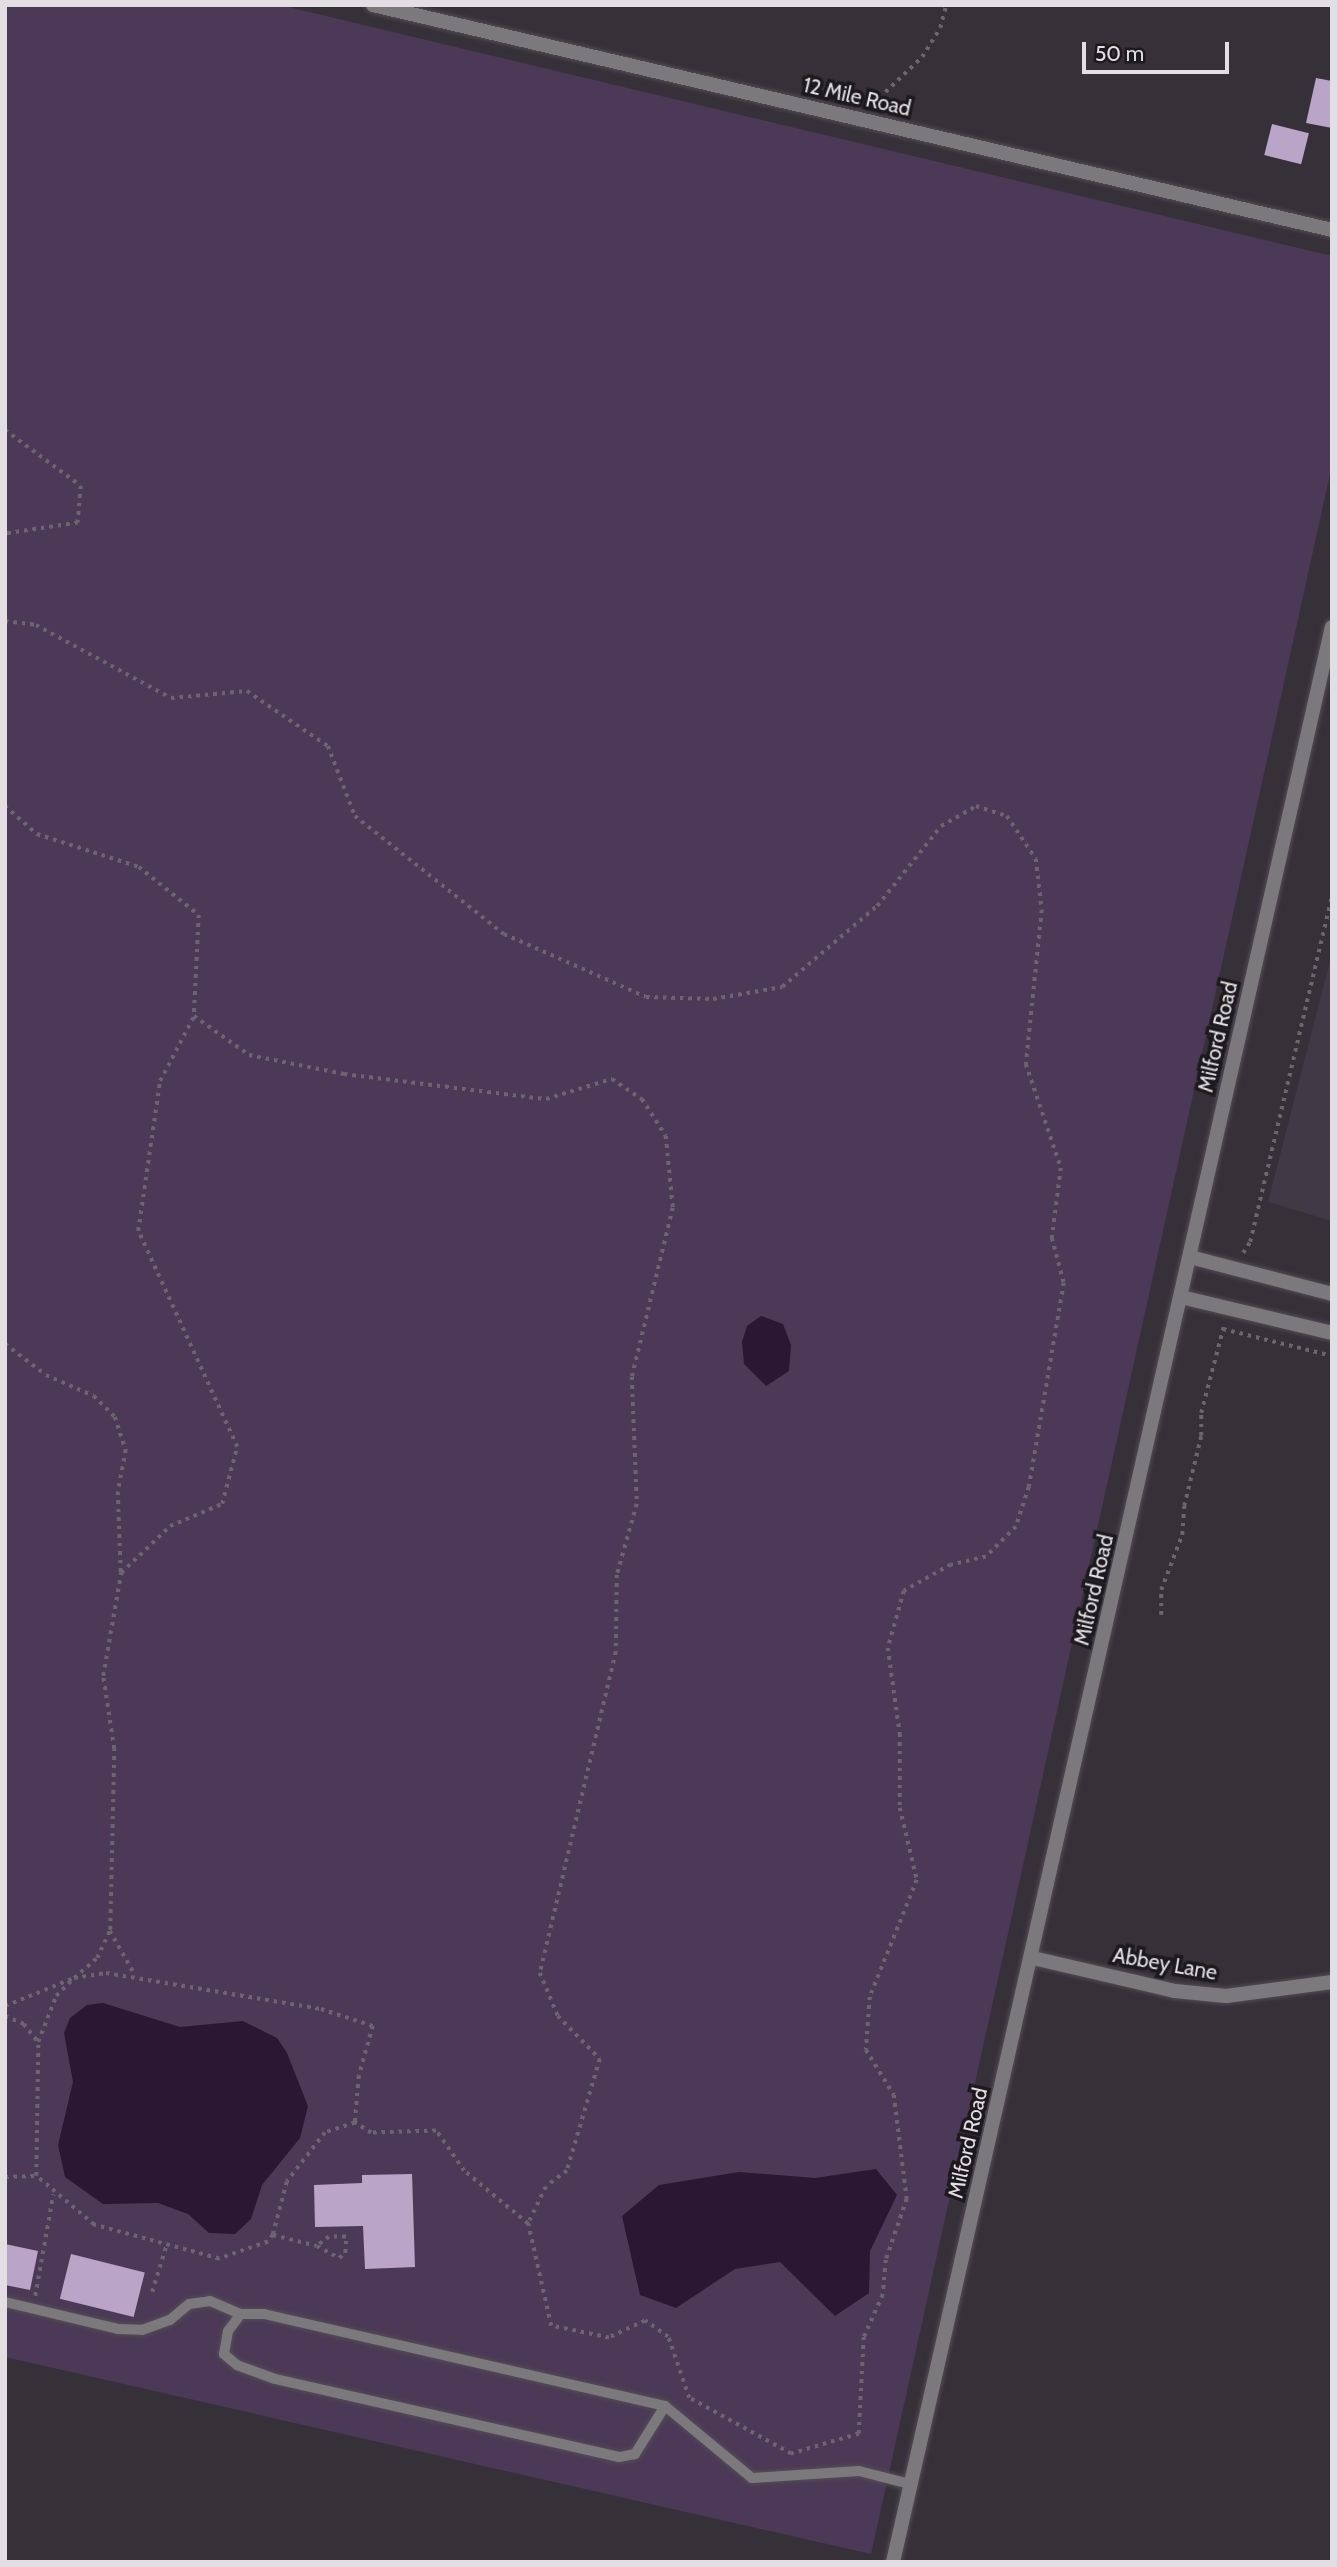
<!DOCTYPE html>
<html>
<head>
<meta charset="utf-8">
<style>
	body { margin:0 }
	#map { position:relative; width:1337px; height:2567px; overflow:hidden; background:#363139; font-family:Cabin,sans-serif }
	div>[style] { position:absolute }
	[style*='--x'] { left:calc(var(--x)*1px); top:calc(var(--y)*1px); width:calc(var(--w)*1px); rotate:calc(var(--a)*1deg) }
	.built>* { inset:0; background:#423947 }
	.green>* { inset:0; background:#4c3957 }
	.water>* { inset:0; background:#291733 }
	.building>* { inset:0; background:#baa4c7; transform-origin:0 0 }
	.path>* { height:3.5px; margin-top:-1.75px; transform-origin:0; background:repeating-linear-gradient(90deg,#6b666e 0 3.5px,transparent 0 8.5px) }
	.roads { filter:drop-shadow(0 0 2px #524d54) drop-shadow(0 0 2px #524d54) }
	.service>* { height:10px; margin:-5px; padding:0 5px; transform-origin:5px; border-radius:5px; background:#7c797d }
	.minor>* { height:14px; margin:-7px; padding:0 7px; transform-origin:7px; border-radius:7px; background:#7c797d }
	.tertiary>* { height:14px; margin:-7px; padding:0 7px; transform-origin:7px; border-radius:7px; background:#7c797d }
	span { translate:-50% -50%; white-space:nowrap; text-align:center; line-height:1.15; -webkit-text-stroke:7px #1c1a1d; paint-order:stroke }
	.street-label { font-size:21px; color:#e2dee4 }
	.frame { position:absolute; inset:0; border:7px solid #e2dee4; pointer-events:none }
	.scale { position:absolute; left:1082px; top:42px; width:147px; height:32px; box-sizing:border-box; border:4px solid #e2dee4; border-top:0; padding-left:9px; font-size:21px; line-height:24px; white-space:nowrap; color:#e2dee4; -webkit-text-stroke:5px #1c1a1d; paint-order:stroke }
</style>
</head>
<body>
<div id="map">
	<div class="built">
		<i style="clip-path:polygon(1331px 957px,1332px 957px,1332px 1221px,1268px 1202px)"></i>
	</div>
	<div class="green">
		<i style="clip-path:polygon(5px 5px,280px 5px,1332px 256px,1332px 465px,871px 2554px,5px 2357px)"></i>
	</div>
	<div class="water">
		<i style="clip-path:polygon(761px 1316px,783px 1324px,791px 1345px,789px 1371px,766px 1386px,744px 1364px,742px 1342px,747px 1326px)"></i>
		<i style="clip-path:polygon(103px 2003px,180px 2027px,243px 2021px,277px 2038px,287px 2053px,308px 2106px,300px 2138px,262px 2185px,251px 2219px,235px 2234px,209px 2233px,188px 2214px,158px 2203px,103px 2204px,65px 2177px,58px 2145px,73px 2082px,64px 2033px,70px 2018px,87px 2005px)"></i>
		<i style="clip-path:polygon(876px 2169px,897px 2195px,870px 2251px,869px 2293px,835px 2316px,780px 2262px,735px 2269px,676px 2308px,640px 2295px,622px 2216px,659px 2185px,739px 2172px,815px 2178px)"></i>
	</div>
	<div class="building">
		<i style="clip-path:polygon(1316px 78px,1332px 81px,1332px 128px,1306px 123px)"></i>
		<i style="left:1272px;top:124px;width:38px;height:32px;rotate:14deg"></i>
		<i style="clip-path:polygon(412px 2174px,415px 2267px,365px 2269px,363px 2226px,315px 2227px,314px 2185px,362px 2183px,362px 2175px)"></i>
		<i style="clip-path:polygon(5px 2244px,38px 2251px,30px 2290px,5px 2285px)"></i>
		<i style="left:71px;top:2254px;width:76px;height:46px;rotate:14deg"></i>
	</div>
	<div class="path">
		<i style="--x:879;--y:98;--w:59;--a:-43.6"></i>
		<i style="--x:922;--y:57;--w:34;--a:-58"></i>
		<i style="--x:940;--y:28;--w:24;--a:-75"></i>
		<i style="--x:5;--y:430;--w:94;--a:36.4"></i>
		<i style="--x:81;--y:486;--w:37;--a:95"></i>
		<i style="--x:78;--y:523;--w:74;--a:171.4"></i>
		<i style="--x:5;--y:621;--w:31;--a:7"></i>
		<i style="--x:36;--y:625;--w:153;--a:28.4"></i>
		<i style="--x:171;--y:698;--w:76;--a:-5.3"></i>
		<i style="--x:247;--y:691;--w:98;--a:34.2"></i>
		<i style="--x:328;--y:746;--w:75;--a:68.9"></i>
		<i style="--x:355;--y:816;--w:190;--a:38.4"></i>
		<i style="--x:504;--y:934;--w:155;--a:23.9"></i>
		<i style="--x:646;--y:997;--w:67;--a:1.7"></i>
		<i style="--x:713;--y:999;--w:70;--a:-9.9"></i>
		<i style="--x:782;--y:987;--w:125;--a:-40.5"></i>
		<i style="--x:877;--y:906;--w:102;--a:-51.3"></i>
		<i style="--x:941;--y:826;--w:40;--a:-29.7"></i>
		<i style="--x:976;--y:806;--w:33;--a:18"></i>
		<i style="--x:1007;--y:816;--w:52;--a:56"></i>
		<i style="--x:1036;--y:859;--w:51;--a:83.3"></i>
		<i style="--x:1042;--y:910;--w:155;--a:95.9"></i>
		<i style="--x:1026;--y:1064;--w:110;--a:71.4"></i>
		<i style="--x:1061;--y:1168;--w:71;--a:97.3"></i>
		<i style="--x:1052;--y:1238;--w:47;--a:75.1"></i>
		<i style="--x:1064;--y:1283;--w:207;--a:99.7"></i>
		<i style="--x:1029;--y:1487;--w:42;--a:108"></i>
		<i style="--x:1016;--y:1527;--w:42;--a:135"></i>
		<i style="--x:986;--y:1557;--w:36;--a:167"></i>
		<i style="--x:951;--y:1565;--w:54;--a:151"></i>
		<i style="--x:904;--y:1591;--w:59;--a:105.7"></i>
		<i style="--x:888;--y:1648;--w:87;--a:82.1"></i>
		<i style="--x:900;--y:1734;--w:74;--a:90"></i>
		<i style="--x:900;--y:1808;--w:74;--a:76.7"></i>
		<i style="--x:917;--y:1880;--w:126;--a:111.9"></i>
		<i style="--x:870;--y:1997;--w:53;--a:94.3"></i>
		<i style="--x:866;--y:2050;--w:53;--a:58.1"></i>
		<i style="--x:894;--y:2095;--w:105;--a:82.9"></i>
		<i style="--x:907;--y:2199;--w:65;--a:109"></i>
		<i style="--x:886;--y:2260;--w:35;--a:95"></i>
		<i style="--x:883;--y:2295;--w:46;--a:114.3"></i>
		<i style="--x:864;--y:2337;--w:97;--a:93"></i>
		<i style="--x:859;--y:2434;--w:71;--a:163.6"></i>
		<i style="--x:791;--y:2454;--w:116;--a:-151.2"></i>
		<i style="--x:689;--y:2398;--w:65;--a:-109"></i>
		<i style="--x:668;--y:2337;--w:28;--a:-145"></i>
		<i style="--x:645;--y:2321;--w:40;--a:155"></i>
		<i style="--x:609;--y:2338;--w:59;--a:-168.3"></i>
		<i style="--x:551;--y:2326;--w:105;--a:-102.7"></i>
		<i style="--x:528;--y:2224;--w:83;--a:-140.4"></i>
		<i style="--x:464;--y:2171;--w:49;--a:-125"></i>
		<i style="--x:436;--y:2131;--w:65;--a:178.2"></i>
		<i style="--x:371;--y:2133;--w:19;--a:-148"></i>
		<i style="--x:355;--y:2123;--w:32;--a:162"></i>
		<i style="--x:325;--y:2133;--w:62;--a:127.8"></i>
		<i style="--x:287;--y:2182;--w:55;--a:104.8"></i>
		<i style="--x:273;--y:2235;--w:9;--a:126"></i>
		<i style="--x:268;--y:2242;--w:52;--a:160.9"></i>
		<i style="--x:219;--y:2259;--w:130;--a:-164.8"></i>
		<i style="--x:94;--y:2225;--w:76;--a:-139.8"></i>
		<i style="--x:36;--y:2176;--w:134;--a:-89.1"></i>
		<i style="--x:38;--y:2042;--w:49;--a:-68.6"></i>
		<i style="--x:56;--y:1996;--w:25;--a:-45"></i>
		<i style="--x:74;--y:1978;--w:32;--a:-9"></i>
		<i style="--x:106;--y:1973;--w:218;--a:9.5"></i>
		<i style="--x:321;--y:2009;--w:55;--a:18.1"></i>
		<i style="--x:373;--y:2026;--w:52;--a:105.6"></i>
		<i style="--x:359;--y:2076;--w:47;--a:94.9"></i>
		<i style="--x:5;--y:806;--w:43;--a:41.2"></i>
		<i style="--x:37;--y:834;--w:107;--a:17.9"></i>
		<i style="--x:139;--y:867;--w:77;--a:38.7"></i>
		<i style="--x:199;--y:915;--w:101;--a:92.8"></i>
		<i style="--x:194;--y:1016;--w:67;--a:35.3"></i>
		<i style="--x:249;--y:1055;--w:97;--a:11.3"></i>
		<i style="--x:344;--y:1074;--w:204;--a:7.1"></i>
		<i style="--x:546;--y:1099;--w:69;--a:-16.9"></i>
		<i style="--x:612;--y:1079;--w:36;--a:34"></i>
		<i style="--x:642;--y:1099;--w:44;--a:57"></i>
		<i style="--x:666;--y:1136;--w:72;--a:84.4"></i>
		<i style="--x:673;--y:1208;--w:174;--a:103.6"></i>
		<i style="--x:632;--y:1377;--w:127;--a:87.7"></i>
		<i style="--x:637;--y:1504;--w:74;--a:105.7"></i>
		<i style="--x:617;--y:1575;--w:77;--a:90.7"></i>
		<i style="--x:616;--y:1652;--w:330;--a:103.3"></i>
		<i style="--x:540;--y:1973;--w:47;--a:67.3"></i>
		<i style="--x:558;--y:2016;--w:60;--a:45.7"></i>
		<i style="--x:600;--y:2059;--w:117;--a:106.4"></i>
		<i style="--x:567;--y:2171;--w:26;--a:143"></i>
		<i style="--x:546;--y:2187;--w:41;--a:115.9"></i>
		<i style="--x:1243;--y:1253;--w:13;--a:-58"></i>
		<i style="--x:1250;--y:1242;--w:358;--a:-76.7"></i>
		<i style="--x:1223;--y:1329;--w:112;--a:13.9"></i>
		<i style="--x:5;--y:1344;--w:51;--a:37.1"></i>
		<i style="--x:46;--y:1375;--w:52;--a:23.6"></i>
		<i style="--x:94;--y:1396;--w:30;--a:45"></i>
		<i style="--x:115;--y:1417;--w:35;--a:72"></i>
		<i style="--x:126;--y:1450;--w:43;--a:100.8"></i>
		<i style="--x:118;--y:1492;--w:81;--a:87.9"></i>
		<i style="--x:1161;--y:1615;--w:25;--a:-90"></i>
		<i style="--x:1161;--y:1590;--w:59;--a:-69.1"></i>
		<i style="--x:1182;--y:1535;--w:29;--a:-86"></i>
		<i style="--x:1184;--y:1506;--w:72;--a:-76.3"></i>
		<i style="--x:1201;--y:1436;--w:23;--a:-90"></i>
		<i style="--x:1201;--y:1413;--w:91;--a:-75.4"></i>
		<i style="--x:110;--y:1931;--w:51;--a:60.4"></i>
		<i style="--x:5;--y:2006;--w:74;--a:-22.1"></i>
		<i style="--x:74;--y:1978;--w:30;--a:-41"></i>
		<i style="--x:97;--y:1958;--w:31;--a:-65"></i>
		<i style="--x:110;--y:1930;--w:181;--a:-88.7"></i>
		<i style="--x:114;--y:1749;--w:74;--a:-98.6"></i>
		<i style="--x:103;--y:1676;--w:105;--a:-80.1"></i>
		<i style="--x:121;--y:1573;--w:68;--a:-43.8"></i>
		<i style="--x:170;--y:1526;--w:56;--a:-22.9"></i>
		<i style="--x:222;--y:1504;--w:59;--a:-75.3"></i>
		<i style="--x:237;--y:1447;--w:238;--a:-114.6"></i>
		<i style="--x:138;--y:1231;--w:152;--a:-81.7"></i>
		<i style="--x:160;--y:1081;--w:73;--a:-62.4"></i>
		<i style="--x:5;--y:2016;--w:21;--a:23"></i>
		<i style="--x:24;--y:2024;--w:23;--a:52"></i>
		<i style="--x:5;--y:2177;--w:31;--a:-2"></i>
		<i style="--x:273;--y:2235;--w:45;--a:14"></i>
		<i style="--x:317;--y:2246;--w:25;--a:29"></i>
		<i style="--x:339;--y:2258;--w:8;--a:-40"></i>
		<i style="--x:345;--y:2253;--w:16;--a:-86"></i>
		<i style="--x:346;--y:2237;--w:17;--a:180"></i>
		<i style="--x:329;--y:2237;--w:15;--a:143"></i>
		<i style="--x:152;--y:2292;--w:51;--a:-73"></i>
		<i style="--x:35;--y:2296;--w:103;--a:-79.9"></i>
	</div>
	<div class="roads">
		<div class="service">
			<i style="--x:5;--y:2302;--w:116;--a:13.4"></i>
			<i style="--x:118;--y:2329;--w:24;--a:2"></i>
			<i style="--x:142;--y:2330;--w:30;--a:-20"></i>
			<i style="--x:170;--y:2320;--w:25;--a:-40"></i>
			<i style="--x:189;--y:2304;--w:21;--a:-8"></i>
			<i style="--x:210;--y:2301;--w:34;--a:23"></i>
			<i style="--x:665;--y:2406;--w:57;--a:122"></i>
			<i style="--x:635;--y:2454;--w:16;--a:169"></i>
			<i style="--x:619;--y:2457;--w:353;--a:-167.2"></i>
			<i style="--x:275;--y:2379;--w:40;--a:-159.8"></i>
			<i style="--x:237;--y:2365;--w:17;--a:-140"></i>
			<i style="--x:224;--y:2354;--w:23;--a:-80"></i>
			<i style="--x:228;--y:2331;--w:21;--a:-53"></i>
			<i style="--x:241;--y:2314;--w:23;--a:0"></i>
			<i style="--x:264;--y:2314;--w:411;--a:12.9"></i>
			<i style="--x:665;--y:2406;--w:113;--a:39.6"></i>
			<i style="--x:752;--y:2478;--w:107;--a:-3.7"></i>
			<i style="--x:859;--y:2471;--w:53;--a:14.3"></i>
		</div>
		<div class="minor">
			<i style="--x:373;--y:5;--w:985;--a:13.2"></i>
			<i style="--x:1190;--y:1257;--w:147;--a:14.6"></i>
			<i style="--x:1181;--y:1297;--w:155;--a:13.4"></i>
			<i style="--x:1033;--y:1958;--w:146;--a:13.1"></i>
			<i style="--x:1175;--y:1991;--w:51;--a:5.6"></i>
			<i style="--x:1226;--y:1996;--w:107;--a:-7.5"></i>
		</div>
		<div class="tertiary">
			<i style="--x:893;--y:2562;--w:1984;--a:-77.22"></i>
		</div>
	</div>
	<div class="street-label">
		<span style="left:857px;top:97px;rotate:13deg">12 Mile Road</span>
		<span style="left:1218px;top:1037px;rotate:-77deg">Milford Road</span>
		<span style="left:1094px;top:1590px;rotate:-77deg">Milford Road</span>
		<span style="left:1165px;top:1964px;rotate:10deg">Abbey Lane</span>
		<span style="left:968px;top:2143px;rotate:-77deg">Milford Road</span>
	</div>
	<div class="frame"></div>
	<div class="scale">50 m</div>
</div>
</body>
</html>
